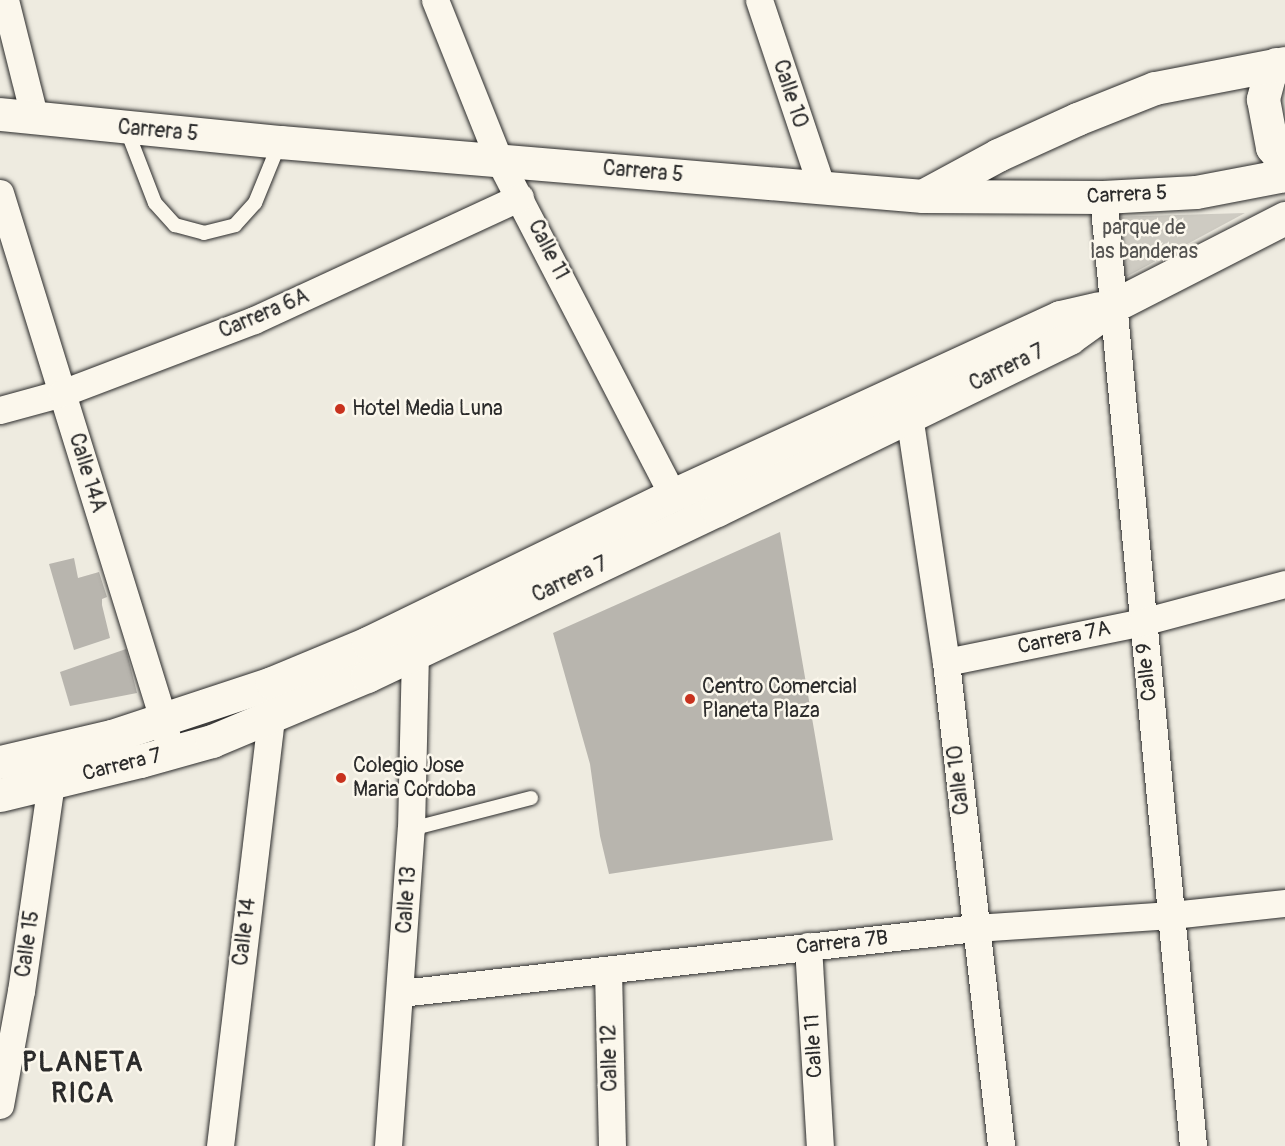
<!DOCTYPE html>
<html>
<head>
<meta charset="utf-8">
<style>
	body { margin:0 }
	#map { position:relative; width:1285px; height:1146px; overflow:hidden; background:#eeebe0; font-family:Pangolin,sans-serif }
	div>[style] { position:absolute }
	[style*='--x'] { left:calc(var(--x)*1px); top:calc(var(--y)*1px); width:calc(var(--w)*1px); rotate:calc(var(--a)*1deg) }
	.green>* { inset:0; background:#cecbc2 }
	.building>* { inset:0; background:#b8b5ae }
	.roads { filter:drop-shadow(0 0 2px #2b2b2b) drop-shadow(0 0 2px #2b2b2b) }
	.lane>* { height:14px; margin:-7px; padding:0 7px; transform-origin:7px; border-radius:7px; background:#fbf7ec }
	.street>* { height:27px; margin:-13.5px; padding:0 13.5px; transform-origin:13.5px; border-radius:13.5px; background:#fbf7ec }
	.secondary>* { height:33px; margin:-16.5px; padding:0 16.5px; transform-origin:16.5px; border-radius:16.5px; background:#fbf7ec }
	.highway>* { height:33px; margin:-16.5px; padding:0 16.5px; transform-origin:16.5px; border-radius:16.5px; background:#fbf7ec }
	.dots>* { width:16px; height:16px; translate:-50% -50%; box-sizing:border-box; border:3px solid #fbf7ec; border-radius:50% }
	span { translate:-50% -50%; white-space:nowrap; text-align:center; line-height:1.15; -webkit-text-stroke:5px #fbf7ec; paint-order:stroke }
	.street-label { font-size:21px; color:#2b2b2b }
	.park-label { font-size:21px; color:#545351 }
	.poi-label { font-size:21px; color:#2b2b2b }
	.left { translate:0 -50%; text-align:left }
	.district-label { font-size:27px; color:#2b2b2b; font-weight:700; letter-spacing:1.5px }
</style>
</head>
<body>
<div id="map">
	<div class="green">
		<i style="clip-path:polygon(1245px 213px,1126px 277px,1109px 217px)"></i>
	</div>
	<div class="building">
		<i style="clip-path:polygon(780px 532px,833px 840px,609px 874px,600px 836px,590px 764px,553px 633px)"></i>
		<i style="clip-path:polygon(74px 558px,78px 578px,99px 572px,107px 597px,102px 599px,102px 605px,110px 638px,74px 650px,49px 564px)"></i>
		<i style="clip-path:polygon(126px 649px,137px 693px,70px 706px,60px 672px)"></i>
	</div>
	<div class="roads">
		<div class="lane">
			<i style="--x:126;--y:128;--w:80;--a:68.9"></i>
			<i style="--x:155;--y:203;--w:30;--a:48"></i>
			<i style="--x:175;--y:225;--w:30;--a:15"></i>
			<i style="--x:204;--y:233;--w:32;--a:-14"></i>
			<i style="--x:235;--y:225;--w:30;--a:-48"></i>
			<i style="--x:255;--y:203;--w:66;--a:-67.7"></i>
			<i style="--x:411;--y:829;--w:124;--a:-14.5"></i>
		</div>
		<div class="street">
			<i style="--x:5;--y:0;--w:123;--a:75.9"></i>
			<i style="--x:435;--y:0;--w:172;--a:68.2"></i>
			<i style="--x:499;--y:160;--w:377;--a:62.6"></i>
			<i style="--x:759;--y:0;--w:198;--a:71.5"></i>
			<i style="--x:0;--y:193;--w:551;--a:72.78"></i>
			<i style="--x:163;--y:719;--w:35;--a:78"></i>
			<i style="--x:1103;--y:197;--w:953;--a:84.58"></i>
			<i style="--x:0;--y:410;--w:64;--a:-15.3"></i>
			<i style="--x:62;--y:393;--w:205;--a:-20.8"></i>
			<i style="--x:254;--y:320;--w:293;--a:-24.8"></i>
			<i style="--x:909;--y:415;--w:250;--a:81.5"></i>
			<i style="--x:946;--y:662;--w:487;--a:83.5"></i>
			<i style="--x:946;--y:662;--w:200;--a:-11.5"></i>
			<i style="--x:1142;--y:622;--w:148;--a:-14.9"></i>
			<i style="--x:808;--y:946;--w:200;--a:86.6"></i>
			<i style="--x:608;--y:970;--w:176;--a:88.7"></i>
			<i style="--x:401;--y:993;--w:578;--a:-6.46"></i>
			<i style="--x:975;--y:928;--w:197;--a:-3.8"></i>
			<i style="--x:1172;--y:915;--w:114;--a:-6.1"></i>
			<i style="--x:0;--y:1105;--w:116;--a:-79.6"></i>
			<i style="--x:21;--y:991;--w:210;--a:-81.8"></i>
			<i style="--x:51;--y:783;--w:17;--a:-97"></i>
			<i style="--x:220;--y:1146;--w:432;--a:-83.2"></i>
			<i style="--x:388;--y:1146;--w:318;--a:-85.9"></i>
			<i style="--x:411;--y:829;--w:176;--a:-88.7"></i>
		</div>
		<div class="secondary">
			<i style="--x:0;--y:762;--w:115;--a:-13.1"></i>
			<i style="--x:112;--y:736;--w:169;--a:-18.3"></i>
			<i style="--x:272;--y:683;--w:104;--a:-22.6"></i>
			<i style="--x:368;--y:643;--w:339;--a:-25.9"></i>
			<i style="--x:673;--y:495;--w:426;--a:-24.7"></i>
			<i style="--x:1060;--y:317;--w:39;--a:-13"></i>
			<i style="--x:0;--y:795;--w:144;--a:-13.7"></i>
			<i style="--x:140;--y:761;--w:75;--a:-15.5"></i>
			<i style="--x:212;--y:741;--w:168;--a:-22.8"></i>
			<i style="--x:367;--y:676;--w:387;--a:-25.4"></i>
			<i style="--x:717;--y:510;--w:392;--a:-26"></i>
			<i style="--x:1069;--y:338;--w:57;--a:-35.7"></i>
			<i style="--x:1115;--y:305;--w:191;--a:-27.1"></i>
		</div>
		<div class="highway">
			<i style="--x:1276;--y:64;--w:14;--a:120"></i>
			<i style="--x:1269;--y:76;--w:24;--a:105"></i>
			<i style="--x:1263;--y:99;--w:49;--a:79.4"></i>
			<i style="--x:1272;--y:147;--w:21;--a:51"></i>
			<i style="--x:0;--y:114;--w:281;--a:5.7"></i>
			<i style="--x:280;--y:142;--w:645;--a:4.8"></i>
			<i style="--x:923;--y:196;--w:180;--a:0.3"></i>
			<i style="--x:1103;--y:197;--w:93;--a:-3.1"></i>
			<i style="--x:1196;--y:192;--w:91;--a:-10.8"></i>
			<i style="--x:926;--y:194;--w:82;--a:-28.4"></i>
			<i style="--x:998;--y:155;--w:87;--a:-24.5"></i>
			<i style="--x:1077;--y:119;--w:84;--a:-21.7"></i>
			<i style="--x:1155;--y:88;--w:132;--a:-10.9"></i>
		</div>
	</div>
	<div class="dots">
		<i style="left:340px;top:409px;background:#c8321e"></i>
		<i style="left:690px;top:699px;background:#c8321e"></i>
		<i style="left:341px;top:778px;background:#c8321e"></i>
	</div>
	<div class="street-label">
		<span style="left:790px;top:94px;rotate:72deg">Calle 10</span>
		<span style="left:158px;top:131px;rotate:5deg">Carrera 5</span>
		<span style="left:643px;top:172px;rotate:5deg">Carrera 5</span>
		<span style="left:1127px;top:195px;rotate:-3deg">Carrera 5</span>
		<span style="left:548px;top:250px;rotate:63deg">Calle 11</span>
		<span style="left:264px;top:314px;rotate:-23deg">Carrera 6A</span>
		<span style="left:1007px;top:368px;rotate:-26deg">Carrera 7</span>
		<span style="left:87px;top:473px;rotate:73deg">Calle 14A</span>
		<span style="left:570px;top:580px;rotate:-25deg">Carrera 7</span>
		<span style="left:1064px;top:638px;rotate:-12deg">Carrera 7A</span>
		<span style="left:1147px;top:672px;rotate:-96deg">Calle 9</span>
		<span style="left:122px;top:765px;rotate:-14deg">Carrera 7</span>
		<span style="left:959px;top:780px;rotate:-96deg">Calle 10</span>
		<span style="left:407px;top:900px;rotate:-86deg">Calle 13</span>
		<span style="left:245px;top:932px;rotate:-83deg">Calle 14</span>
		<span style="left:842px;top:943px;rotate:-6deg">Carrera 7B</span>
		<span style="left:28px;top:944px;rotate:-82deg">Calle 15</span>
		<span style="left:814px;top:1046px;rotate:-93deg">Calle 11</span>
		<span style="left:610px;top:1058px;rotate:-91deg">Calle 12</span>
	</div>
	<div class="park-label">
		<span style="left:1144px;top:240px">parque de<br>las banderas</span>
	</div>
	<div class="poi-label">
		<span class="left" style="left:352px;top:409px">Hotel Media Luna</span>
		<span class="left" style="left:702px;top:699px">Centro Comercial<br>Planeta Plaza</span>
		<span class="left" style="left:353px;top:778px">Colegio Jose<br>Maria Cordoba</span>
	</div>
	<div class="district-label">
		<span style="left:83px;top:1078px">PLANETA<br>RICA</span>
	</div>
</div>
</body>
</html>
